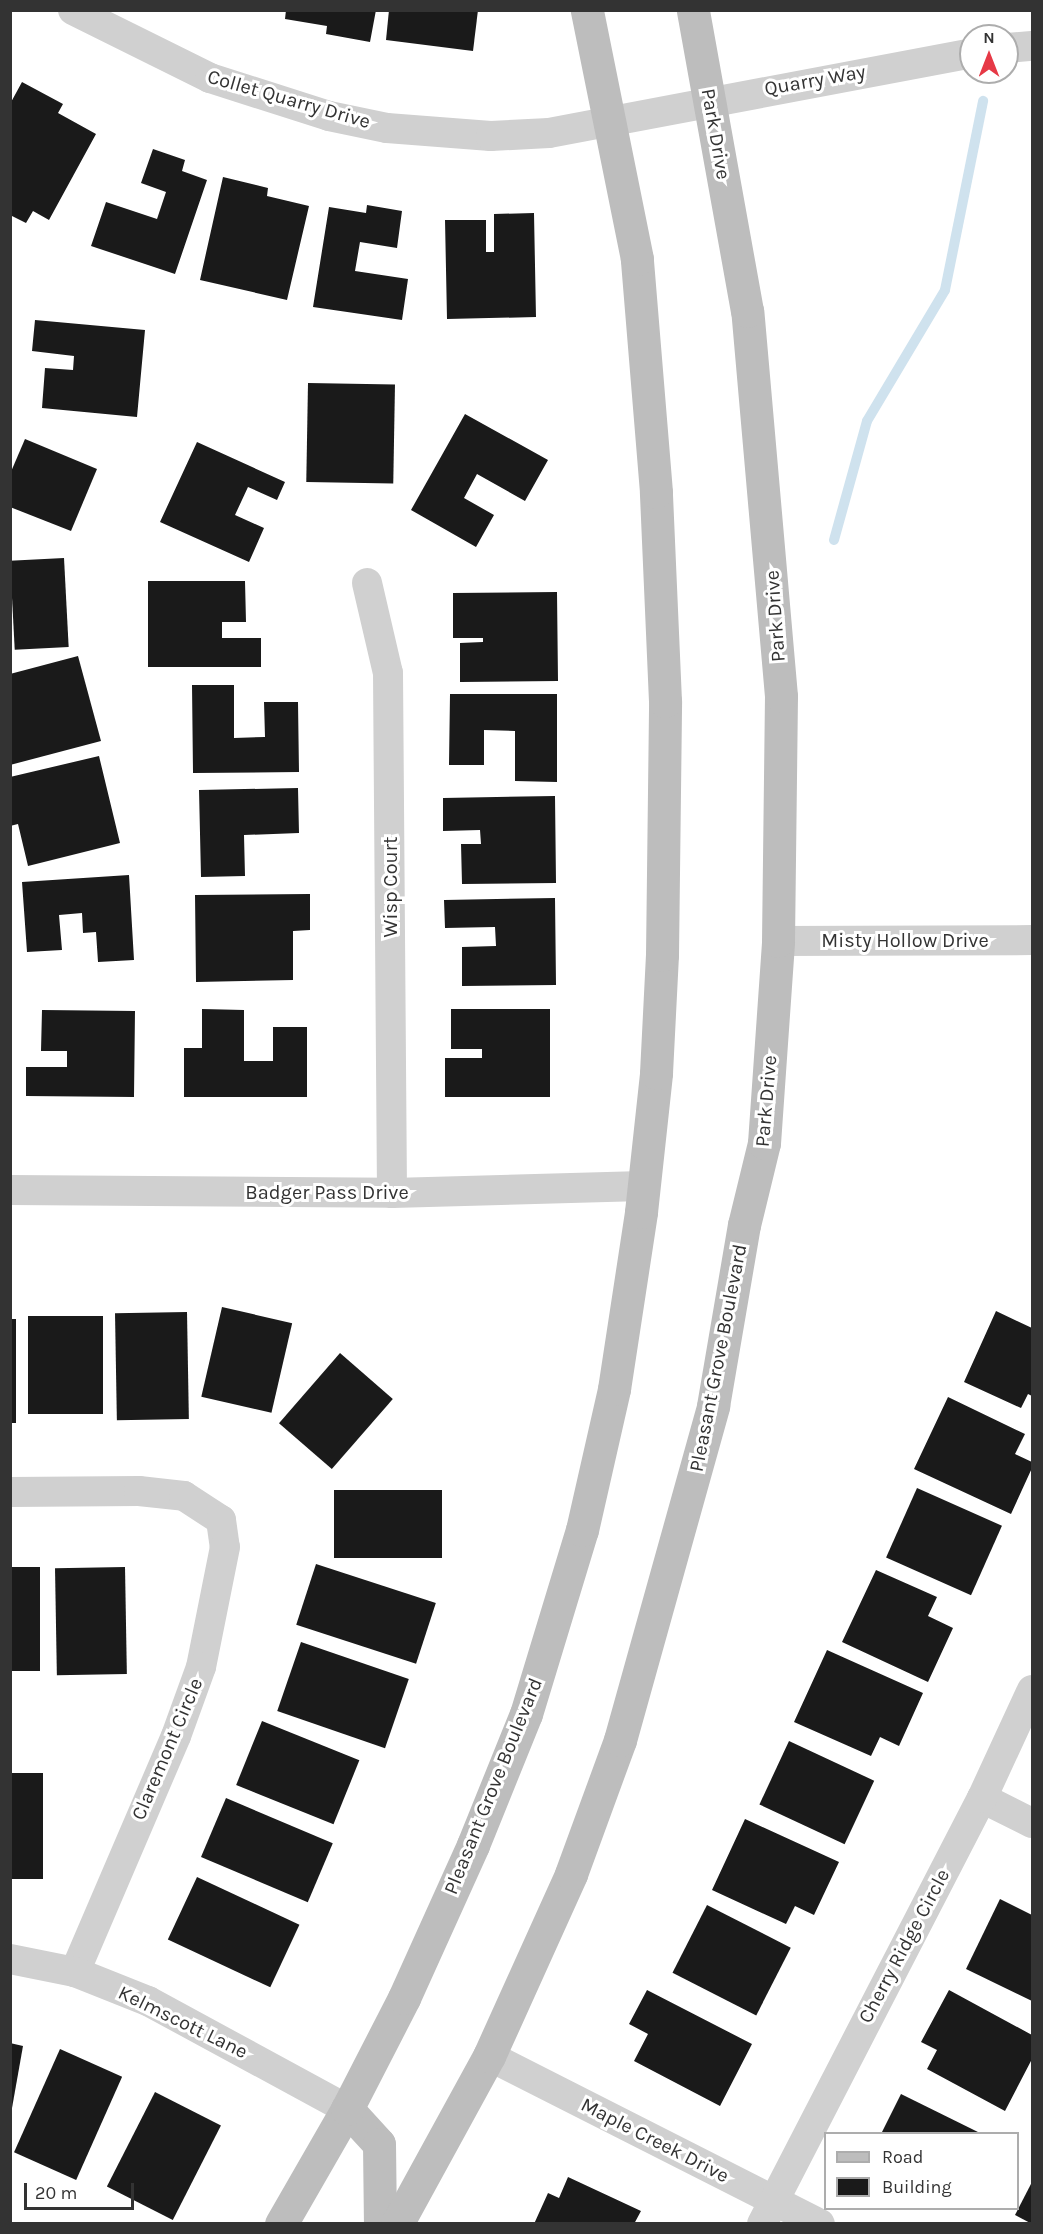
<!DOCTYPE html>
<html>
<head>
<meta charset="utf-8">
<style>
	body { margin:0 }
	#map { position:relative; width:1043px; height:2234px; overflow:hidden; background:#fff; font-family:Karla,sans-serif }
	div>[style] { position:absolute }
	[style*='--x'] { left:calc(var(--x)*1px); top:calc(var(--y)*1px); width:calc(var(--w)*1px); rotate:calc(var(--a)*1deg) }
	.stream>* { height:10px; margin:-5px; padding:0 5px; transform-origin:5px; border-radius:5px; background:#cfe2ee }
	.building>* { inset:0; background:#1a1a1a; transform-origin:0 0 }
	.minor>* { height:30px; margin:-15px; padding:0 15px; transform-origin:15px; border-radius:15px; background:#d0d0d0 }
	.secondary>* { height:33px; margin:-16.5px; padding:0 16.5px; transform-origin:16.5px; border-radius:16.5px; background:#bdbdbd }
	span { translate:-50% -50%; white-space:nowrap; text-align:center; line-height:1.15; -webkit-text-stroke:6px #fff; paint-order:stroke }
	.street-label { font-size:20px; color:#333 }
	.frame { position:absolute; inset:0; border:12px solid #333; pointer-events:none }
	.legend { position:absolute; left:824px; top:2132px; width:195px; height:78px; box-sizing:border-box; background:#fff; border:2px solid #adadad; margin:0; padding:8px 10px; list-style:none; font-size:18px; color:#333 }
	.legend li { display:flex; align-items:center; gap:12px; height:30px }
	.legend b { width:30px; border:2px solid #adadad }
	.north { position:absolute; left:959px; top:24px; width:60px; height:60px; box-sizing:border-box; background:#fff; border:2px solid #adadad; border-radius:50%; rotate:0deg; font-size:16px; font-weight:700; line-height:24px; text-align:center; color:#333 }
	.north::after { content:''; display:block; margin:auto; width:21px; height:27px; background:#e63946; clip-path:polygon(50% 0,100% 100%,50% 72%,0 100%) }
	.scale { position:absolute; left:24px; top:2183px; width:110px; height:27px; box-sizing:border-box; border:3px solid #333; border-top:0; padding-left:8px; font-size:18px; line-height:21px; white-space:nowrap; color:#333; -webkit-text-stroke:4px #fff; paint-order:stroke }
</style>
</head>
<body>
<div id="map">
	<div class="stream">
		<i style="--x:834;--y:540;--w:123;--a:-74.5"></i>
		<i style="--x:867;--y:421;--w:152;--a:-59.2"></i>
		<i style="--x:945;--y:290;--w:193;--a:-78.6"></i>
	</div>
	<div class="building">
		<i style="clip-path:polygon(286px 10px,376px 10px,370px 42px,326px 34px,327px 26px,285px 19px)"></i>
		<i style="clip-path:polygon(389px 10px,478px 10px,473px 51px,386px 40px)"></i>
		<i style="clip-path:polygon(22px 82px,63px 104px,58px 113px,96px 134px,49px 220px,33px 211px,26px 223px,10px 215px,10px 104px)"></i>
		<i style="clip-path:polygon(153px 149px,185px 160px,182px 171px,207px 180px,175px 274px,91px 246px,106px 202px,157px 219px,166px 192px,141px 183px)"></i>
		<i style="clip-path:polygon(223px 177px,268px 188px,267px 196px,309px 206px,287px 300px,200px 280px)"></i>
		<i style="clip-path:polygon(367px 205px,402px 211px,397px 248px,360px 242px,355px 271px,408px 279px,402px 320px,313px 307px,329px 207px,366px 213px)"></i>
		<i style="clip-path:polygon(534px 213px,536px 317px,447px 319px,445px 220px,486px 220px,486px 252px,494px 252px,494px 214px)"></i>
		<i style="clip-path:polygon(35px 320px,145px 330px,137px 417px,42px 408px,45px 368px,73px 370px,74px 356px,32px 351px)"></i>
		<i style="left:308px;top:383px;width:87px;height:99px;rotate:1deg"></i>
		<i style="clip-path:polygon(465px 414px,548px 460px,525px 501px,477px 474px,464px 498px,494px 515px,476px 547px,411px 510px)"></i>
		<i style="clip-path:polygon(25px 439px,97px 469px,71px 531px,10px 507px,10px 474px)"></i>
		<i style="clip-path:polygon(197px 442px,285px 482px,277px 500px,248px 487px,235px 515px,264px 528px,249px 562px,160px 522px)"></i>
		<i style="left:64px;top:558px;width:89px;height:54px;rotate:87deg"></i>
		<i style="clip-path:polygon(148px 581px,245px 581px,246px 622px,222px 622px,222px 638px,261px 638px,261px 667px,148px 667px)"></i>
		<i style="clip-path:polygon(557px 592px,558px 681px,460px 682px,460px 643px,483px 642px,483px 638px,453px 638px,453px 593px)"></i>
		<i style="clip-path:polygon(78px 656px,101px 741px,10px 765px,10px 674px)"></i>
		<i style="clip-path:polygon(192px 685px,234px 685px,234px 738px,265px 737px,264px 702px,298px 702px,299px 772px,193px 773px)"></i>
		<i style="clip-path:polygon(450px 694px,557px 694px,557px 782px,515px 781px,515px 731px,484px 730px,484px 765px,449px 765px)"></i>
		<i style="clip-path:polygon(99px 756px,120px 843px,28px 866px,18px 824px,10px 826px,10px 777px)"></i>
		<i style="clip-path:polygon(298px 788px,299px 833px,244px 835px,245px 876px,201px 877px,199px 790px)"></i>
		<i style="clip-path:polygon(555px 796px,556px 883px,462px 884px,461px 844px,481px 844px,480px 830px,443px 831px,443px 798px)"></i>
		<i style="clip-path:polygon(129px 875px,134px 960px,98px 962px,96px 932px,83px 933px,82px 913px,59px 915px,62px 950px,27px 952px,22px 882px)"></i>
		<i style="clip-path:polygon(310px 894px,310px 930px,293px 931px,293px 980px,196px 982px,195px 895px)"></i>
		<i style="clip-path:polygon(555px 898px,556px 985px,462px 986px,462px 947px,496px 946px,495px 927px,445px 928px,444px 900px)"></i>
		<i style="clip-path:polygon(202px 1009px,244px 1010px,244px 1061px,273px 1061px,273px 1027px,307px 1027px,307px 1097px,184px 1097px,184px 1048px,202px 1048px)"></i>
		<i style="clip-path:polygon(451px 1009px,550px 1009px,550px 1097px,445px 1097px,445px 1058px,482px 1058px,482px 1049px,451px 1049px)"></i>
		<i style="clip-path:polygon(42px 1010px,135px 1011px,134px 1097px,26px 1096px,26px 1067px,67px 1067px,67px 1051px,41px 1051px)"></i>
		<i style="left:222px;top:1307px;width:72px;height:92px;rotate:13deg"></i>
		<i style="clip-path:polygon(996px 1311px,1032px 1328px,1032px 1396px,1028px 1394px,1021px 1408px,964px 1382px)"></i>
		<i style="left:187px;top:1312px;width:107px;height:72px;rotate:89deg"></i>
		<i style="left:28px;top:1316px;width:75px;height:98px"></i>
		<i style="left:10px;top:1319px;width:6px;height:104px"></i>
		<i style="left:340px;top:1353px;width:70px;height:93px;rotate:41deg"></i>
		<i style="clip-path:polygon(948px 1397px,1025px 1434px,1015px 1454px,1032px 1462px,1032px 1468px,1011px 1514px,914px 1469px)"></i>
		<i style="left:917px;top:1488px;width:93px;height:76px;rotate:24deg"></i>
		<i style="left:334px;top:1490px;width:108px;height:68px"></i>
		<i style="left:316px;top:1564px;width:126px;height:64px;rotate:18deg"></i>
		<i style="left:10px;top:1567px;width:30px;height:104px"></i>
		<i style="left:125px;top:1567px;width:107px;height:70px;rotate:89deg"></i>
		<i style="clip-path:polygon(876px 1570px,937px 1597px,928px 1616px,953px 1628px,928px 1682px,842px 1642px)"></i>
		<i style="left:301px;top:1642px;width:114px;height:73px;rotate:19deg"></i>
		<i style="clip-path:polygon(827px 1650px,923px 1693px,899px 1746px,880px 1737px,871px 1756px,794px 1722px)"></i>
		<i style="left:262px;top:1721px;width:105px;height:69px;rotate:22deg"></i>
		<i style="left:789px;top:1741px;width:94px;height:70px;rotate:25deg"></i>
		<i style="left:10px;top:1773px;width:33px;height:106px"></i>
		<i style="left:226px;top:1798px;width:116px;height:64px;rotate:23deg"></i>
		<i style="clip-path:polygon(745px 1819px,839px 1862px,814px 1915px,795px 1906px,786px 1924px,712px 1890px)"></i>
		<i style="left:197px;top:1877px;width:113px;height:69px;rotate:25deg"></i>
		<i style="clip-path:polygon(1000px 1899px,1032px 1915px,1032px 2001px,966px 1969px)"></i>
		<i style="left:707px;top:1905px;width:94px;height:76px;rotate:27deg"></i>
		<i style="clip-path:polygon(647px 1990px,752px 2044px,720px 2106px,634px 2061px,648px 2034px,629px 2024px)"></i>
		<i style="clip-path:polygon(949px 1990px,1032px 2035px,1032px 2059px,1005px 2111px,927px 2069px,937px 2050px,921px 2042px)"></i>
		<i style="clip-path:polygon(10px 2043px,23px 2046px,12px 2108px,10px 2108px)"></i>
		<i style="left:60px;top:2049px;width:68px;height:113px;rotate:24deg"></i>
		<i style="left:155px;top:2092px;width:74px;height:106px;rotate:27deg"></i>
		<i style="clip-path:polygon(901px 2094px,982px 2134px,881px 2134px)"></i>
		<i style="clip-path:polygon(568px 2177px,641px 2211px,634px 2224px,534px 2224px,548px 2193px,559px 2198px)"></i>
		<i style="clip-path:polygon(1032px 2182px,1032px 2224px,1015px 2215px)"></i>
	</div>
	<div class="minor">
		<i style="--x:73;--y:10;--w:153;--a:26.4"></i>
		<i style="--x:210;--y:78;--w:125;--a:17.7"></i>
		<i style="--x:329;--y:116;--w:59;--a:11.7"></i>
		<i style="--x:387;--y:128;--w:104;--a:4.4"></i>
		<i style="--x:491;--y:136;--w:58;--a:-3"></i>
		<i style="--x:549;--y:133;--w:430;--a:-10.7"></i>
		<i style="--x:1007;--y:48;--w:25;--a:-5"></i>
		<i style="--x:367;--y:583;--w:92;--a:76.9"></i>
		<i style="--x:388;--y:673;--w:520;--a:89.56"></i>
		<i style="--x:778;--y:941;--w:254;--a:-0.2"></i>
		<i style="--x:10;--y:1190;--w:382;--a:0.4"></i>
		<i style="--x:392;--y:1193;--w:251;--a:-1.6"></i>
		<i style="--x:10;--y:1492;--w:129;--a:-0.4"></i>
		<i style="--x:139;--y:1491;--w:45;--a:6.3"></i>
		<i style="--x:184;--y:1496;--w:44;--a:33"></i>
		<i style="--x:221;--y:1520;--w:27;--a:82"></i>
		<i style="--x:225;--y:1547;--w:122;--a:101.3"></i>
		<i style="--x:201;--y:1667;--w:73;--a:109.9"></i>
		<i style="--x:176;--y:1736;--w:257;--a:113.2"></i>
		<i style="--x:982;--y:1798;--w:56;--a:26.6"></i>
		<i style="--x:10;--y:1959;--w:66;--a:11.3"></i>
		<i style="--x:75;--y:1972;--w:79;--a:21.7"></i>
		<i style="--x:148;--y:2001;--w:226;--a:28.5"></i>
		<i style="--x:489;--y:2056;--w:371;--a:26.9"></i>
		<i style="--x:762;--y:2224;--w:479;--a:-62.7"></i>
		<i style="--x:982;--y:1798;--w:119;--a:-65.2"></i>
	</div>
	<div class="secondary">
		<i style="--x:347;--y:2109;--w:47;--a:47.6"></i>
		<i style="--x:379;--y:2144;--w:80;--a:89.3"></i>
		<i style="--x:281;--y:2224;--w:133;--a:-60.1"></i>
		<i style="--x:347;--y:2109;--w:125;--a:-62.8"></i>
		<i style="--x:404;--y:1998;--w:168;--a:-65.7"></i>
		<i style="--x:473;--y:1845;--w:141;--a:-68"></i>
		<i style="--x:526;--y:1714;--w:192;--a:-73.1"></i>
		<i style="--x:582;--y:1530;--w:145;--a:-77.2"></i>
		<i style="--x:614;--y:1389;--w:179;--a:-81.3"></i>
		<i style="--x:641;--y:1212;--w:140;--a:-83.8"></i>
		<i style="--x:656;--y:1073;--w:118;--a:-87.1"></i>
		<i style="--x:662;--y:955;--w:254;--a:-89.3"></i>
		<i style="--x:665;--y:701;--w:209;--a:-92.5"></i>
		<i style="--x:656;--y:492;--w:234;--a:-94.7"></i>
		<i style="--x:637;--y:259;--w:254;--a:-101.4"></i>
		<i style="--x:397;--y:2224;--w:192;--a:-61.3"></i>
		<i style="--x:489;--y:2056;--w:200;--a:-65.7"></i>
		<i style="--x:571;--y:1874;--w:143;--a:-69.9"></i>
		<i style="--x:620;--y:1740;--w:347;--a:-74.4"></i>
		<i style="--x:713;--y:1406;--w:184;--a:-80.3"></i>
		<i style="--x:744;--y:1225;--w:84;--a:-76.3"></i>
		<i style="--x:764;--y:1143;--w:202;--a:-86"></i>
		<i style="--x:778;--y:941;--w:245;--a:-89.3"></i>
		<i style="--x:781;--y:696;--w:386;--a:-95"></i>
		<i style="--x:747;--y:311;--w:306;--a:-100.2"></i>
	</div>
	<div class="street-label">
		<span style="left:815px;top:80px;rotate:-10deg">Quarry Way</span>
		<span style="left:289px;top:99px;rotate:16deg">Collet Quarry Drive</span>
		<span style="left:716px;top:134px;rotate:80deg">Park Drive</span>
		<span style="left:775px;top:616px;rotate:-94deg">Park Drive</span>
		<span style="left:390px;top:887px;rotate:-90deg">Wisp Court</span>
		<span style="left:905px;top:940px">Misty Hollow Drive</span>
		<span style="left:766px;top:1101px;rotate:-85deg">Park Drive</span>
		<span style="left:327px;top:1192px">Badger Pass Drive</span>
		<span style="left:718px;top:1358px;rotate:-79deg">Pleasant Grove Boulevard</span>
		<span style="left:167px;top:1749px;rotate:-67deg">Claremont Circle</span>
		<span style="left:493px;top:1786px;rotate:-68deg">Pleasant Grove Boulevard</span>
		<span style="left:904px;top:1946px;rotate:-62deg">Cherry Ridge Circle</span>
		<span style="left:183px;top:2022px;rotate:26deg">Kelmscott Lane</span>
		<span style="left:655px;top:2140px;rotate:27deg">Maple Creek Drive</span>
	</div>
	<div class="frame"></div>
	<ul class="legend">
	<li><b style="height:8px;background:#bdbdbd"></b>Road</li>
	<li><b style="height:16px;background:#1a1a1a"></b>Building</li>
	</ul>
	<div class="north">N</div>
	<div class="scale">20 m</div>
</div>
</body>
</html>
